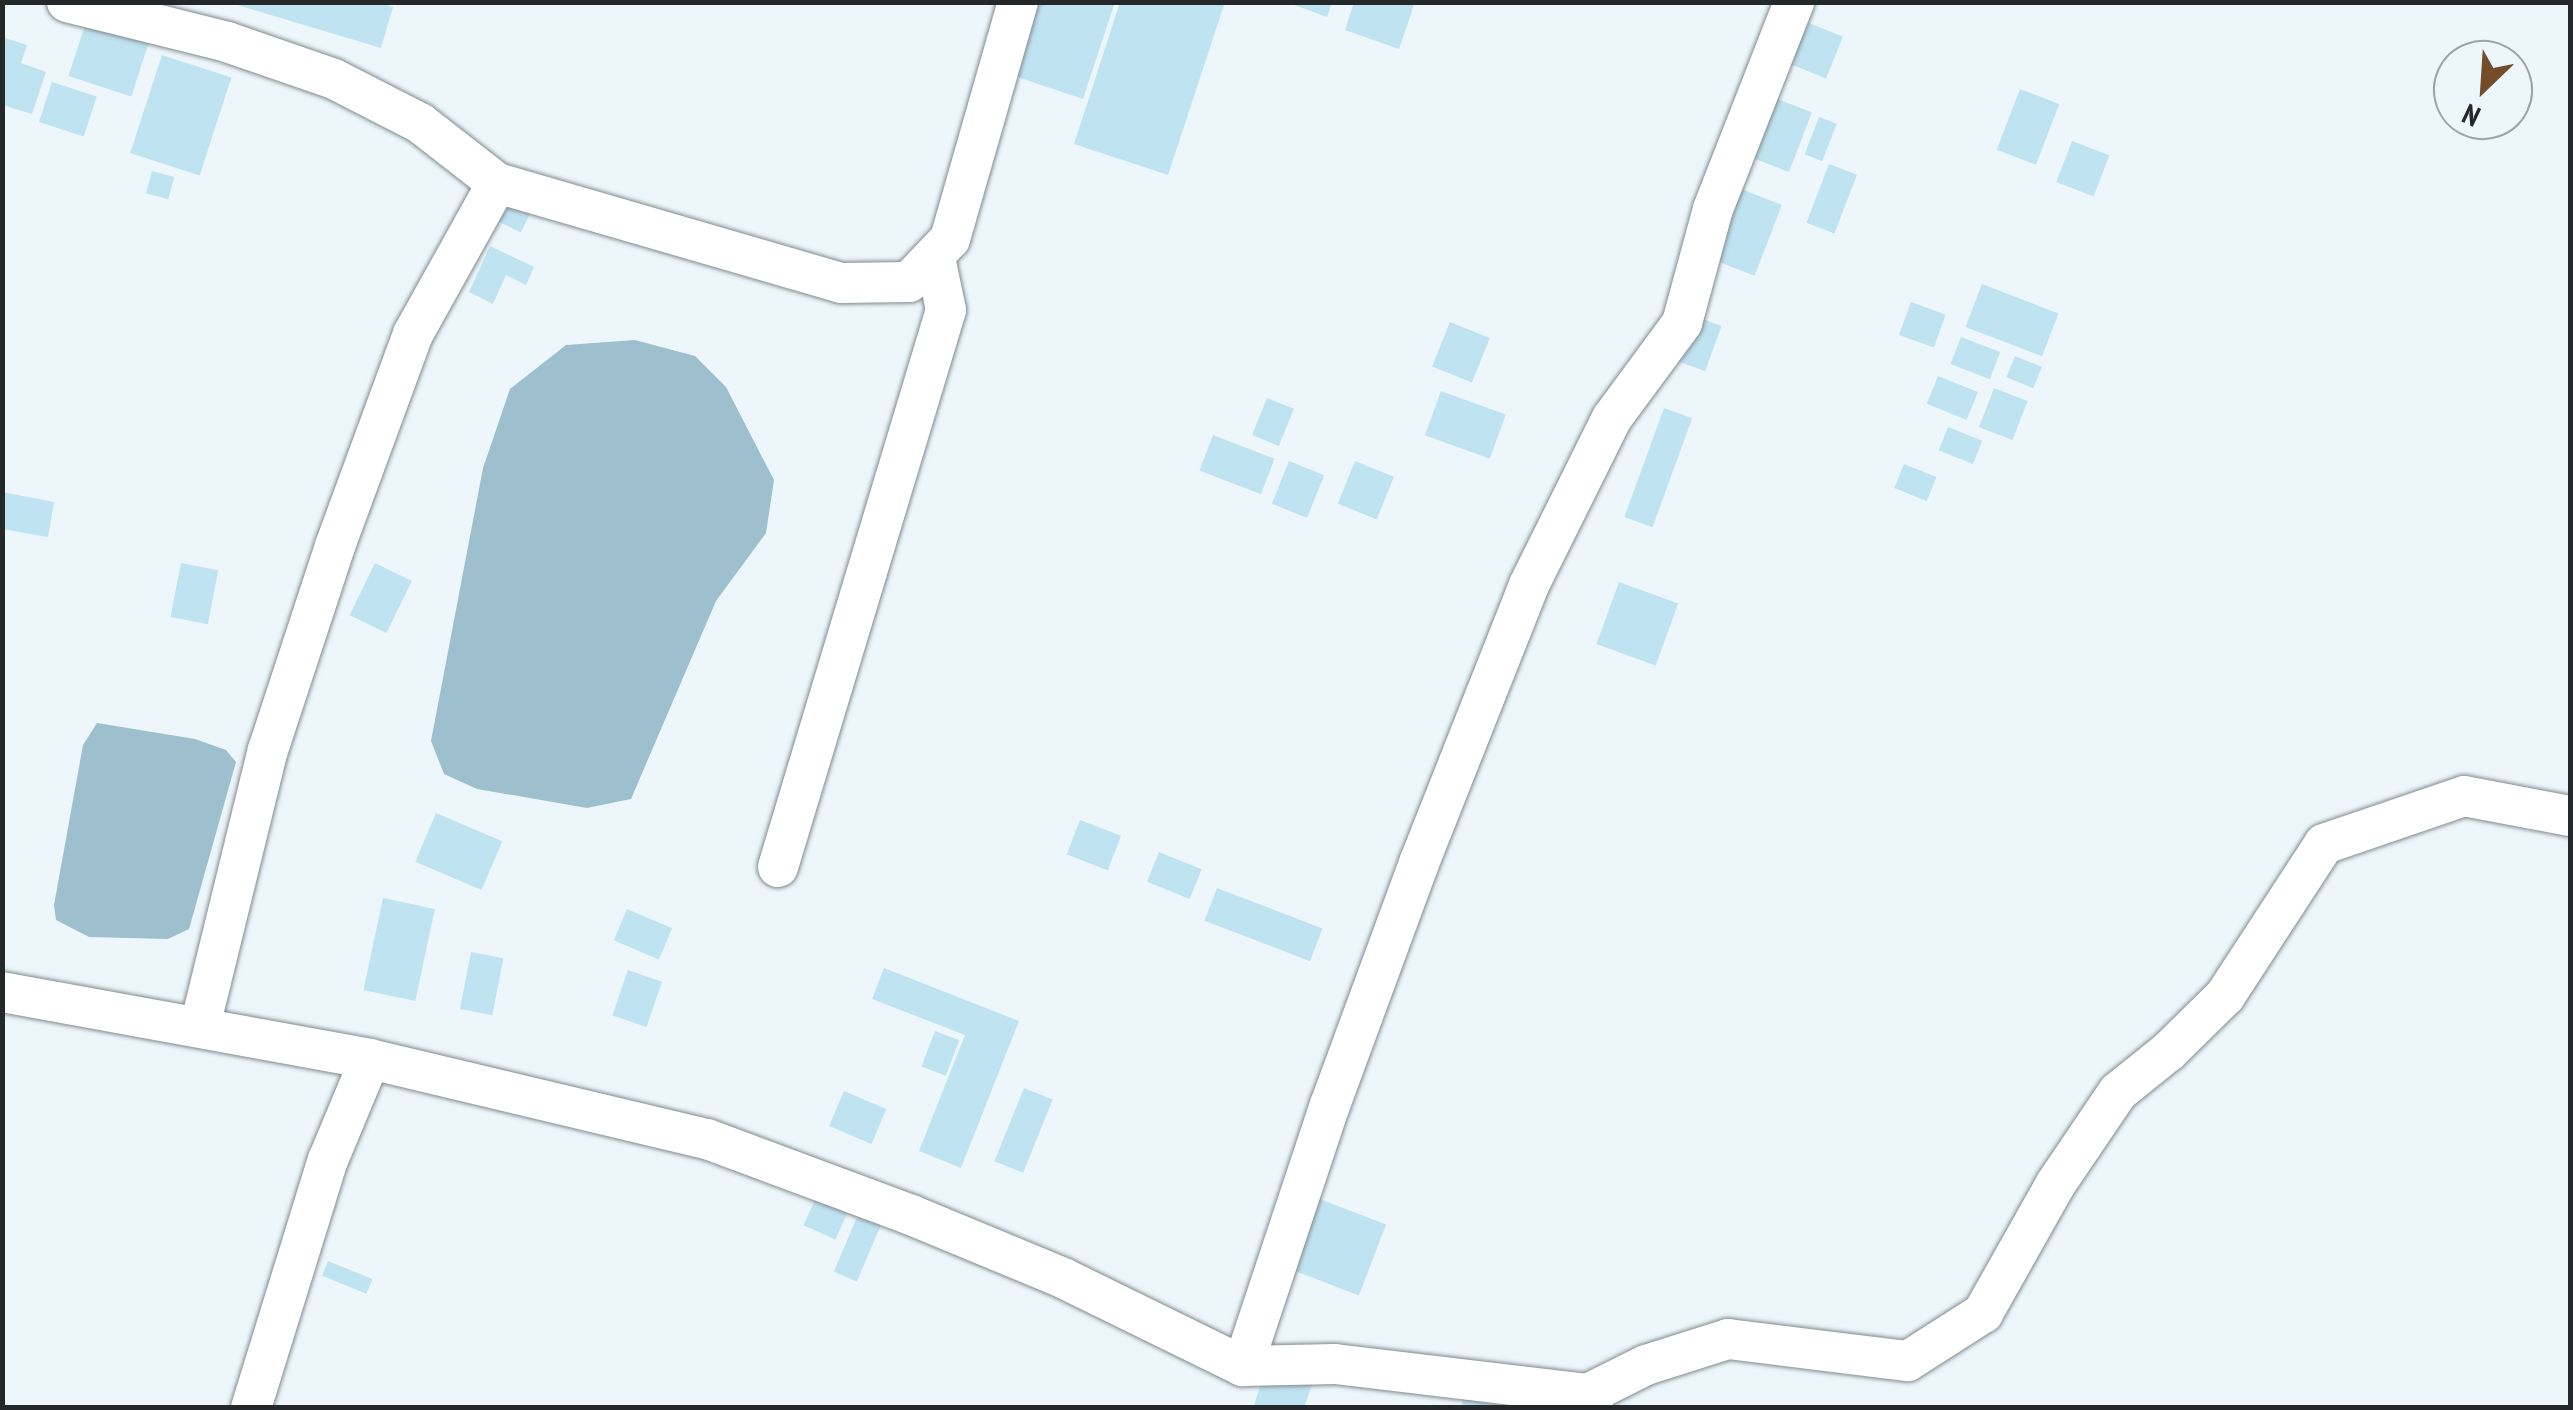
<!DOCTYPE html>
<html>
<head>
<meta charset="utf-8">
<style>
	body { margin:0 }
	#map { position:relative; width:2573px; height:1410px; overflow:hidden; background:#edf7fb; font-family:"PT Sans Narrow",sans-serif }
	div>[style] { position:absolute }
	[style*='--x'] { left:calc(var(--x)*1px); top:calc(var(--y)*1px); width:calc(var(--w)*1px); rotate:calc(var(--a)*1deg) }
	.water>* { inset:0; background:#9ec0ce }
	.building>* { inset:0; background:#c0e3f1; transform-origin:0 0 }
	.roads { filter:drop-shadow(0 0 2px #818a8e) drop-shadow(0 0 2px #818a8e) }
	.street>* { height:40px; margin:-20px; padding:0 20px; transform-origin:20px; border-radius:20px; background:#fff }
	span { translate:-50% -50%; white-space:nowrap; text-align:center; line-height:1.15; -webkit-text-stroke:10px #edf7fb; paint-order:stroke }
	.frame { position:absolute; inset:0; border:5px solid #24282a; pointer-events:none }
	.north { position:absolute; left:2433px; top:40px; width:100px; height:100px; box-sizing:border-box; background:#edf7fb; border:2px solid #9da4a7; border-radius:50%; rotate:205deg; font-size:28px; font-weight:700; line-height:40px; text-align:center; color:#24282a }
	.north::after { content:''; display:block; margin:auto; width:35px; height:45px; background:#734d2a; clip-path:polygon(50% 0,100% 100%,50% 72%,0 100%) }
</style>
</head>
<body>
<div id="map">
	<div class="water">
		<i style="clip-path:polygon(635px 340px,695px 356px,726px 387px,774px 480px,766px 533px,716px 601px,631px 799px,587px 808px,477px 789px,444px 774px,431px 741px,483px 468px,510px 389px,566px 345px)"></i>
		<i style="clip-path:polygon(97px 723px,195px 739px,226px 750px,236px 762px,189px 929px,168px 939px,89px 937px,56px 920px,54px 905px,83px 745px)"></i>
	</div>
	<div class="building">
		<i style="clip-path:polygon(377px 2px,393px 7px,381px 48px,231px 3px)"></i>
		<i style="clip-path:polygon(1006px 2px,1115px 2px,1083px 99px,985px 66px)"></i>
		<i style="clip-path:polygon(1120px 2px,1225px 2px,1168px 175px,1074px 144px)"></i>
		<i style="clip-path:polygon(1286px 2px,1332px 2px,1327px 17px)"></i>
		<i style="clip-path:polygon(1354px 2px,1415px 2px,1399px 49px,1345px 30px)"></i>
		<i style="left:87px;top:19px;width:66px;height:60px;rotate:18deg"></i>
		<i style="left:1804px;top:21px;width:42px;height:45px;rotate:22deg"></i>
		<i style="clip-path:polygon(2px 37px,27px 45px,21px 63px,46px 72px,32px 114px,2px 105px)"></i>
		<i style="left:162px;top:55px;width:73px;height:103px;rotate:18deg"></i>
		<i style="left:52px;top:82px;width:47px;height:42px;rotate:18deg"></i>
		<i style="left:1741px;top:85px;width:76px;height:64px;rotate:21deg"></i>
		<i style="left:2020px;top:89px;width:42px;height:65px;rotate:21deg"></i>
		<i style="left:1819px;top:117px;width:19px;height:40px;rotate:21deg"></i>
		<i style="left:2072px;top:141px;width:40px;height:44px;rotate:21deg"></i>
		<i style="left:1829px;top:164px;width:30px;height:63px;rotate:21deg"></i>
		<i style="left:152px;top:171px;width:23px;height:23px;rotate:15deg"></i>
		<i style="left:522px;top:173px;width:25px;height:54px;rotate:26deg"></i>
		<i style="left:1738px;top:188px;width:47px;height:76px;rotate:21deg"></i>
		<i style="clip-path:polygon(490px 246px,534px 267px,526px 285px,506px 275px,493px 304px,469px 292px)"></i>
		<i style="left:1982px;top:284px;width:82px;height:46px;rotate:21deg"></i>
		<i style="left:1911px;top:302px;width:37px;height:35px;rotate:20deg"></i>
		<i style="left:1683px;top:312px;width:41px;height:48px;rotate:20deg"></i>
		<i style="left:1450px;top:322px;width:43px;height:48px;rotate:22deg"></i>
		<i style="left:1961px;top:337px;width:42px;height:29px;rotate:21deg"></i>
		<i style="left:2015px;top:356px;width:29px;height:23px;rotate:22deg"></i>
		<i style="left:1938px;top:376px;width:43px;height:30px;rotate:22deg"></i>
		<i style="left:1994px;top:388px;width:36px;height:42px;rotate:21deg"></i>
		<i style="left:1441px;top:391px;width:69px;height:47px;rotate:20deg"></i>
		<i style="left:1267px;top:398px;width:29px;height:40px;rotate:22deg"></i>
		<i style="left:1664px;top:408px;width:30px;height:116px;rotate:20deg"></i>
		<i style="left:1948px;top:427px;width:37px;height:25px;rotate:22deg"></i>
		<i style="left:1213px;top:435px;width:66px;height:38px;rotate:21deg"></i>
		<i style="left:1289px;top:461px;width:38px;height:46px;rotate:22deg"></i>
		<i style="left:1355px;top:461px;width:42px;height:46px;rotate:22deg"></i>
		<i style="left:1904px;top:464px;width:35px;height:26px;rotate:22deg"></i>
		<i style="clip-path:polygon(2px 492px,54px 502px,48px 537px,2px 529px)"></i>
		<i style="left:181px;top:563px;width:38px;height:55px;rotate:11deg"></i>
		<i style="left:375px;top:563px;width:41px;height:58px;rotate:26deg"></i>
		<i style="left:1619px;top:582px;width:63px;height:66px;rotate:20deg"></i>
		<i style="left:436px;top:813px;width:72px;height:53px;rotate:23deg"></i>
		<i style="left:1080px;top:820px;width:44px;height:37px;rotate:21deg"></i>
		<i style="left:1159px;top:852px;width:46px;height:32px;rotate:22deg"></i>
		<i style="left:1217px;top:888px;width:113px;height:35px;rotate:21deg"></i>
		<i style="left:383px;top:898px;width:53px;height:94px;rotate:12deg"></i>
		<i style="left:627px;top:909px;width:49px;height:34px;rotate:23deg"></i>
		<i style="left:471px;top:952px;width:33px;height:58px;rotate:11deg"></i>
		<i style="clip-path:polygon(884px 968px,1019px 1021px,961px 1168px,919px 1151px,965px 1035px,872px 999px)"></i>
		<i style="left:628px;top:970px;width:36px;height:48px;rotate:19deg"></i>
		<i style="left:935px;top:1031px;width:26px;height:38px;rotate:21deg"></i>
		<i style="left:1024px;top:1088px;width:31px;height:79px;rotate:22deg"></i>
		<i style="left:844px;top:1091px;width:46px;height:38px;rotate:23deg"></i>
		<i style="left:821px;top:1186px;width:35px;height:43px;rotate:24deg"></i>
		<i style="left:1317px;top:1198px;width:74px;height:76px;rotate:21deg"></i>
		<i style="left:860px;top:1210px;width:25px;height:67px;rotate:23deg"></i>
		<i style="left:328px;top:1261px;width:48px;height:16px;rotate:22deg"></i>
		<i style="clip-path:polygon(1270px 1355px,1317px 1370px,1304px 1408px,1253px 1408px)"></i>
		<i style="clip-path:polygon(1465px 1389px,1533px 1408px,1461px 1408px)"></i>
	</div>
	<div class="roads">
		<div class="street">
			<i style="--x:67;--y:2;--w:165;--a:14"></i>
			<i style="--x:227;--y:42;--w:113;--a:19.1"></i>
			<i style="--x:334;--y:79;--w:97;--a:27.1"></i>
			<i style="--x:420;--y:123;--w:98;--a:37.9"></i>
			<i style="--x:497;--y:183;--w:358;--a:16.2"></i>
			<i style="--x:841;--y:283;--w:68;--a:-0.8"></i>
			<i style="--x:909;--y:282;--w:59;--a:-46.4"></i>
			<i style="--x:950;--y:239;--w:247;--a:-74"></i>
			<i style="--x:778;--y:867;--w:582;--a:-73.22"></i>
			<i style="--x:946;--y:310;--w:53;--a:-101.9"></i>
			<i style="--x:935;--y:258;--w:6;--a:149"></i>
			<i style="--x:2;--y:992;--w:374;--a:10.3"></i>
			<i style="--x:370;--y:1059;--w:346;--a:13.4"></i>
			<i style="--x:707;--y:1139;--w:218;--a:20.4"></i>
			<i style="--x:911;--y:1215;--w:165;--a:22.5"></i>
			<i style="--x:1063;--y:1278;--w:200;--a:26.1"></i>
			<i style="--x:1243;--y:1366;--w:92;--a:-1.2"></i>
			<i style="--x:1335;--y:1364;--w:255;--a:6.8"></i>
			<i style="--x:1588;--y:1394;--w:15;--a:70"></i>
			<i style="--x:200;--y:1026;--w:284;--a:-76.2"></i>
			<i style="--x:268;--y:750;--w:215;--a:-71.8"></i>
			<i style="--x:335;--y:546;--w:226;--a:-69.8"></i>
			<i style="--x:413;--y:334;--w:173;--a:-60.9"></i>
			<i style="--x:1243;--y:1366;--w:275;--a:-71.6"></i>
			<i style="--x:1330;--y:1105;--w:258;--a:-69.8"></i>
			<i style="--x:1419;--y:863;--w:299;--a:-68.4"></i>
			<i style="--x:1529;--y:585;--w:186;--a:-63.6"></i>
			<i style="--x:1612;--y:418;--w:118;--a:-53.6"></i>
			<i style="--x:1682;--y:323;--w:118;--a:-74.8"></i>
			<i style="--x:1713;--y:209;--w:222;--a:-68.6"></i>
			<i style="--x:1588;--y:1394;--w:65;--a:-26.6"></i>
			<i style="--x:1646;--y:1365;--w:86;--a:-17.6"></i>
			<i style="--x:1728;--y:1339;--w:181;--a:7"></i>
			<i style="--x:1908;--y:1361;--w:89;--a:-32.6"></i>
			<i style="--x:1983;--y:1313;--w:147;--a:-60.6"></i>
			<i style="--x:2055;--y:1185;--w:112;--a:-55.9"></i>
			<i style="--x:2118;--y:1092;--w:65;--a:-38.8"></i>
			<i style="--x:2169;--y:1051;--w:78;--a:-44.5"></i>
			<i style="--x:2225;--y:996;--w:181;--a:-56.9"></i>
			<i style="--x:2324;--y:844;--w:148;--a:-18.9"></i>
			<i style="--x:2464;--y:796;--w:108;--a:10.7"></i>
			<i style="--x:251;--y:1408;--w:260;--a:-72.8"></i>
			<i style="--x:328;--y:1160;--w:109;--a:-67.4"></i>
		</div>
	</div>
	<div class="frame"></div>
	<div class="north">N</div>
</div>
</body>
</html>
